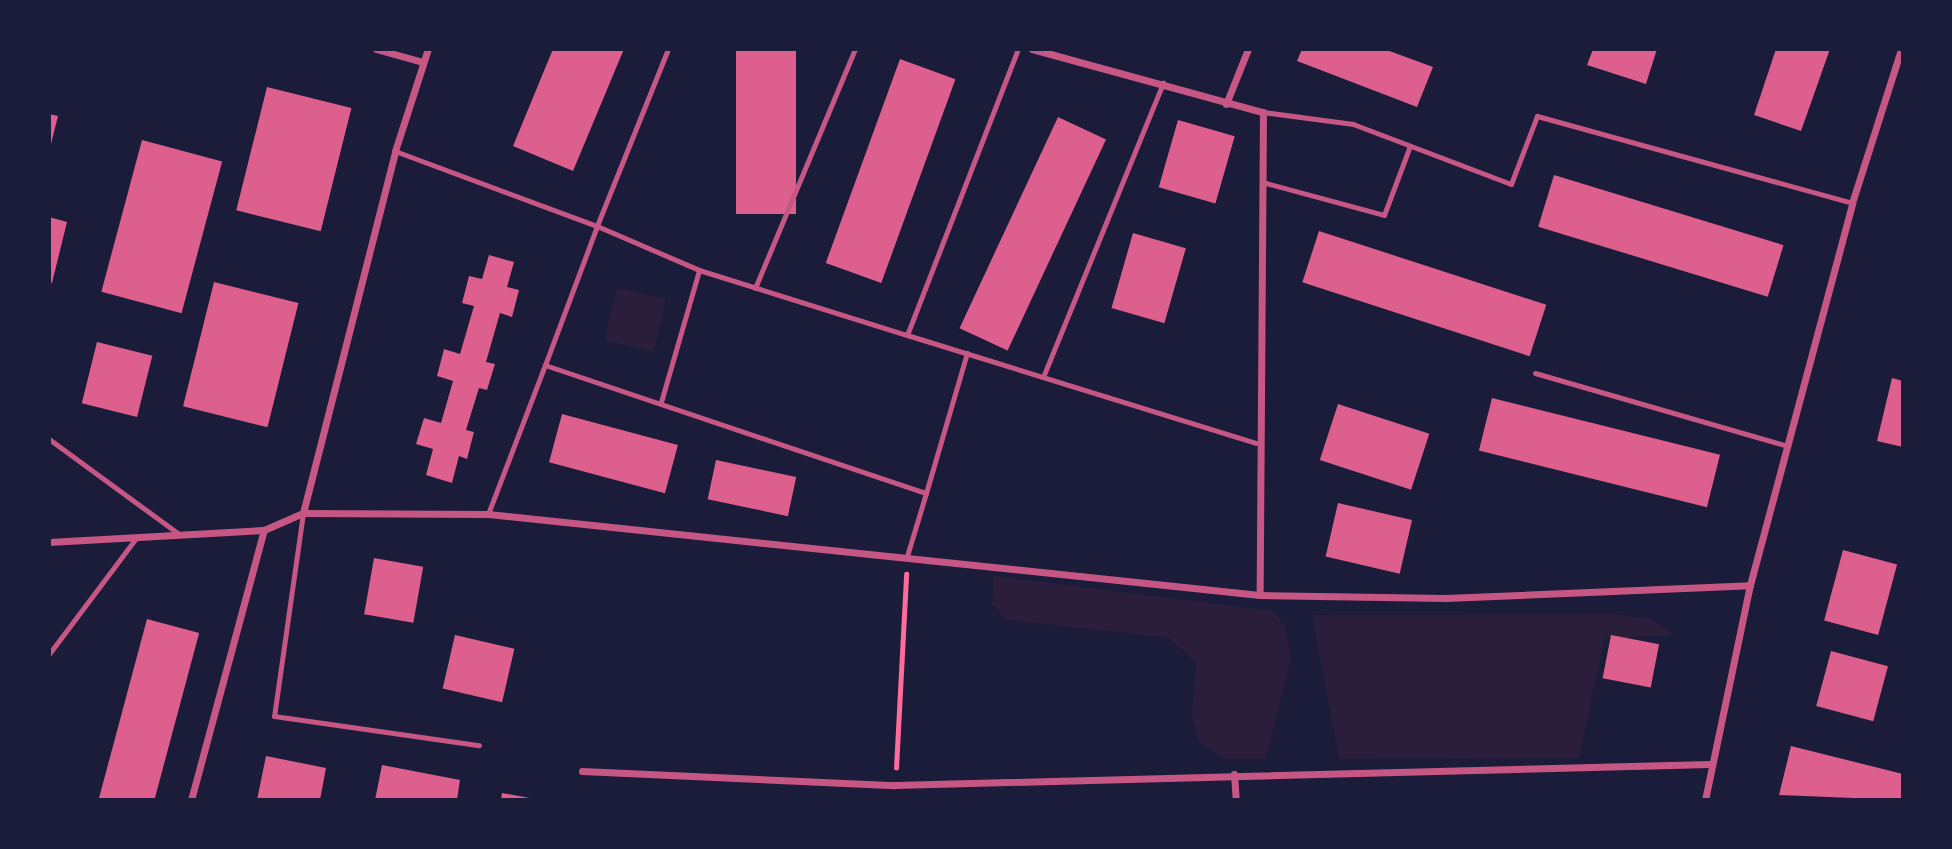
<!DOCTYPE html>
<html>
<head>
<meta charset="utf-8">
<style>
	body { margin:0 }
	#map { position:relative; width:1952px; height:849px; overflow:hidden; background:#1b1b3a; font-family:Roboto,sans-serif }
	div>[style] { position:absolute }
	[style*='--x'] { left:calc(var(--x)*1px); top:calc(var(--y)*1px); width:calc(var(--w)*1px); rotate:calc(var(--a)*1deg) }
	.green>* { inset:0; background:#2a1e3b; transform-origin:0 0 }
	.building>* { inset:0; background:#dd5f8e; transform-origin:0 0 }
	.path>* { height:4.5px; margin:-2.25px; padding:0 2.25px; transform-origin:2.25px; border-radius:2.25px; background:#ff6b9d }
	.service>* { height:5px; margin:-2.5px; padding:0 2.5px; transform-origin:2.5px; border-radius:2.5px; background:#c65784 }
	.minor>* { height:7px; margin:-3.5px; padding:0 3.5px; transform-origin:3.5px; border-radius:3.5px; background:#c65784 }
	span { translate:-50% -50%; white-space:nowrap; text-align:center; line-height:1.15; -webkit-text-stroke:6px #1b1b3a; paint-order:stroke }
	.frame { position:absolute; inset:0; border:51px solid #1b1b3a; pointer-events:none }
</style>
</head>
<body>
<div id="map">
	<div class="green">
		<i style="left:617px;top:288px;width:50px;height:54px;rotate:13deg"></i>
		<i style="clip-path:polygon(994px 576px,1274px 611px,1285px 626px,1291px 659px,1266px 759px,1224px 759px,1199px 742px,1192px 714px,1196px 662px,1169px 638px,1007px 620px,992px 604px)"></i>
		<i style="clip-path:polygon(1614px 614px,1650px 618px,1674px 635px,1604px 639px,1579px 758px,1339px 759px,1312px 615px)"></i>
	</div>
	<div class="building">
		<i style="clip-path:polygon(553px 49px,624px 49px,573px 171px,513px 146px)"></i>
		<i style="left:736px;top:49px;width:60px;height:165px"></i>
		<i style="clip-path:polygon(1302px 49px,1384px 49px,1433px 67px,1417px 107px,1297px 61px)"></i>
		<i style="clip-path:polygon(1593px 49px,1657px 49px,1646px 84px,1587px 65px)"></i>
		<i style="clip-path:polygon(1776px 49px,1830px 49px,1801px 131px,1754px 115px)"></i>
		<i style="left:900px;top:59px;width:59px;height:217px;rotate:20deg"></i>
		<i style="left:267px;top:87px;width:87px;height:127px;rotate:14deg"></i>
		<i style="clip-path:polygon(49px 114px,58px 116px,50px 148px,49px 147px)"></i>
		<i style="left:1058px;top:117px;width:53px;height:233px;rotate:25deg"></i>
		<i style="left:1178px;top:120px;width:59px;height:70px;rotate:16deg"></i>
		<i style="left:142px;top:140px;width:83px;height:157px;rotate:15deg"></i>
		<i style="left:1554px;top:175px;width:240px;height:54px;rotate:17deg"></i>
		<i style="clip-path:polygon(49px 217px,67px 222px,52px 283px,49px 282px)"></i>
		<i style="left:1319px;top:231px;width:239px;height:54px;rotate:18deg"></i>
		<i style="left:1133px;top:233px;width:55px;height:78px;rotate:16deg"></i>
		<i style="clip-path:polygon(489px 255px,514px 262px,507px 287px,519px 290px,512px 317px,500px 313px,486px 362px,495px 364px,487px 390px,479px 388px,466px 430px,474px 432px,467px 459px,459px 456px,452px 483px,426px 475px,433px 449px,416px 444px,424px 418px,441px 423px,453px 381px,437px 376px,444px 349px,460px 354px,474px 306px,462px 303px,469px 276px,482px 279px)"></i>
		<i style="left:214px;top:282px;width:87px;height:128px;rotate:14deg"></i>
		<i style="left:97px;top:342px;width:57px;height:63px;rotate:14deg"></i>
		<i style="clip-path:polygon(1892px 378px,1903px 381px,1903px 447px,1877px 441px)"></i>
		<i style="left:1492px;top:398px;width:235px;height:54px;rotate:14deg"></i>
		<i style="left:1338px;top:404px;width:96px;height:59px;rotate:18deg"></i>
		<i style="left:562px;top:414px;width:120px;height:50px;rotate:15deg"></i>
		<i style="left:716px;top:460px;width:82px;height:40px;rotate:12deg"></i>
		<i style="left:1338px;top:503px;width:76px;height:55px;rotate:13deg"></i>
		<i style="left:1843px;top:550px;width:56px;height:73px;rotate:15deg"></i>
		<i style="left:374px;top:558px;width:50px;height:57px;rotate:10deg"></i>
		<i style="left:147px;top:619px;width:54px;height:187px;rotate:15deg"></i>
		<i style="left:455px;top:635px;width:61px;height:55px;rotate:13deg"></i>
		<i style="left:1611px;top:635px;width:49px;height:44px;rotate:11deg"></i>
		<i style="left:1831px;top:651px;width:59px;height:57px;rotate:15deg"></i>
		<i style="clip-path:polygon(1791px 746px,1903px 774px,1903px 800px,1779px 795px)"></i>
		<i style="clip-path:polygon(266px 756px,326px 768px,320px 800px,257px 800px)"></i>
		<i style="clip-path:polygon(382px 765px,460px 780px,457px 800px,375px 800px)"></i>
		<i style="clip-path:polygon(502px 793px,535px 799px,535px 800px,501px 800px)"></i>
	</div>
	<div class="path">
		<i style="--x:896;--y:768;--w:194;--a:-87"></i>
	</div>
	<div class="service">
		<i style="--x:668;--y:49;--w:191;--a:111.9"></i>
		<i style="--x:597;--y:226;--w:111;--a:23.3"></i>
		<i style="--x:699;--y:270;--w:218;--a:17.4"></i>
		<i style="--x:907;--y:335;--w:307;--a:-68.8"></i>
		<i style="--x:1263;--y:112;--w:91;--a:7.6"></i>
		<i style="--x:1353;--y:124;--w:169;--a:20.8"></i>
		<i style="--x:1511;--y:184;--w:73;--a:-69.1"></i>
		<i style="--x:1537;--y:116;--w:327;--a:15.4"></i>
		<i style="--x:395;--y:151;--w:215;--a:20.4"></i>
		<i style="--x:597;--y:226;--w:148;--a:110.5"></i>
		<i style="--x:545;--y:365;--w:402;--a:18.6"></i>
		<i style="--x:926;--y:493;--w:66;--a:106.8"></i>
		<i style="--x:1262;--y:182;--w:126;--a:15.1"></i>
		<i style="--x:1384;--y:215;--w:74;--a:-69.4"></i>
		<i style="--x:755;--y:288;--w:259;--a:-67.3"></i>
		<i style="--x:907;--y:335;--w:365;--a:17.2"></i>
		<i style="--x:1535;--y:373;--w:263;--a:16.1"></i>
		<i style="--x:1043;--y:377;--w:318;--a:-67.8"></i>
		<i style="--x:661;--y:402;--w:137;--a:-73.9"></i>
		<i style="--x:49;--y:439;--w:161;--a:36.2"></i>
		<i style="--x:926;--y:493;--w:146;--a:-73.7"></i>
		<i style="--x:303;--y:513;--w:205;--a:98.1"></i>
		<i style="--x:274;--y:716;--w:207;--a:8.1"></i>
		<i style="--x:488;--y:514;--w:160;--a:-69.1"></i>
		<i style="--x:49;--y:654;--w:145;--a:-53.1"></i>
	</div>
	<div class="minor">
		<i style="--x:376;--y:49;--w:49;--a:15.5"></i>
		<i style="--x:1032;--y:49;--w:239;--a:15.3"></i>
		<i style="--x:1263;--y:112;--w:483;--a:90.4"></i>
		<i style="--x:1226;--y:104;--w:59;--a:-68.2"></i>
		<i style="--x:303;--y:513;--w:374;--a:-75.7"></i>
		<i style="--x:395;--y:151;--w:107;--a:-72.1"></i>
		<i style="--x:49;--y:542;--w:215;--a:-3.2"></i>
		<i style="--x:264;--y:530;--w:43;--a:-23.6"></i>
		<i style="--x:303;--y:513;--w:185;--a:0.3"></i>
		<i style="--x:488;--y:514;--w:776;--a:5.99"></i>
		<i style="--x:1260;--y:595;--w:186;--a:0.9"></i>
		<i style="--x:1446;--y:598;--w:304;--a:-2.4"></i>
		<i style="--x:582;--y:771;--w:313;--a:2.6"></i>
		<i style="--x:895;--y:785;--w:815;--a:-1.48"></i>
		<i style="--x:1234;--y:774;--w:26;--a:86"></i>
		<i style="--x:191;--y:800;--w:280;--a:-74.9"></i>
		<i style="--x:1705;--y:800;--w:220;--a:-78.2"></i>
		<i style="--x:1750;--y:585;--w:395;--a:-75"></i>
		<i style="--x:1852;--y:203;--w:162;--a:-72.3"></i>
	</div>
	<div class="frame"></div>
</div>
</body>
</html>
